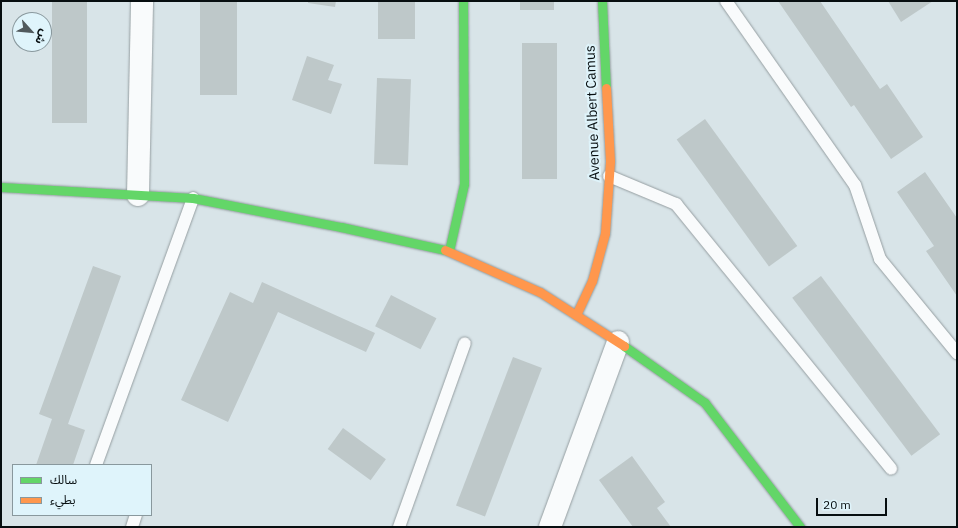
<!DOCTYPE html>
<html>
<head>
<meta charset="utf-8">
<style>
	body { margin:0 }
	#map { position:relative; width:958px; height:528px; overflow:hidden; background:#d8e4e8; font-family:"IBM Plex Sans","Noto Sans Arabic",sans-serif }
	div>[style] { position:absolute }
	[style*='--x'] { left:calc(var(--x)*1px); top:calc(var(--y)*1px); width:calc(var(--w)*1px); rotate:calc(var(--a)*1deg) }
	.building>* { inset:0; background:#bec8c9; transform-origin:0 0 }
	.roads { filter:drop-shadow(0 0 1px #959ea1) drop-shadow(0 0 1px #959ea1) }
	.lane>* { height:12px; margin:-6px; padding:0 6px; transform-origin:6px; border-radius:6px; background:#f9fbfc }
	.street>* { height:22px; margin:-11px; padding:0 11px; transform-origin:11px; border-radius:11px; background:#f9fbfc }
	.fast>* { height:9px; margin:-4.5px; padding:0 4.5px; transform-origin:4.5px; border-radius:4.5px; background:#63d668 }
	.slow>* { height:9px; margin:-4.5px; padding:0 4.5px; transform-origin:4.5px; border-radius:4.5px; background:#ff974d }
	span { translate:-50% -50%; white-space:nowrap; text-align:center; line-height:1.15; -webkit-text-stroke:4px #dff4fb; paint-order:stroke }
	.street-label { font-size:14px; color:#070e10 }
	.frame { position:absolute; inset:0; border:2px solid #070e10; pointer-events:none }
	.legend { position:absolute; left:12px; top:464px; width:140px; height:52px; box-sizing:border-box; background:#dff4fb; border:1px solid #89989d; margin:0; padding:5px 7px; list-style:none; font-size:12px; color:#070e10 }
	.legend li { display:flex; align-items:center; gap:8px; height:20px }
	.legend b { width:20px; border:1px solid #89989d }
	.north { position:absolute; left:12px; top:12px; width:40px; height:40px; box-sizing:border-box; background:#dff4fb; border:1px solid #89989d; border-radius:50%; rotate:117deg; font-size:11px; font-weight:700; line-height:16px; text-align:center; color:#070e10 }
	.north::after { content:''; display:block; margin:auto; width:14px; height:18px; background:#50595c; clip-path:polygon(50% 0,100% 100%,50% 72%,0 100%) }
	.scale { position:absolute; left:816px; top:498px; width:71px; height:18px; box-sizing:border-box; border:2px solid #070e10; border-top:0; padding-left:5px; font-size:12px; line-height:14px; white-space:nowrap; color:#070e10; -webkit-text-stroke:3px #dff4fb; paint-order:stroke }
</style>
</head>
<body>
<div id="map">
	<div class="building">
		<i style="left:52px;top:1px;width:35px;height:122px"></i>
		<i style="left:200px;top:1px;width:37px;height:94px"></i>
		<i style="clip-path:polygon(308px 1px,336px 1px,335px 7px,308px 3px)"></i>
		<i style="left:378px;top:1px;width:37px;height:38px"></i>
		<i style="left:520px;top:1px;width:34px;height:9px"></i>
		<i style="clip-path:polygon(778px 1px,820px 1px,880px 89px,887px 84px,923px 137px,891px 159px,854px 105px,851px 107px)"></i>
		<i style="clip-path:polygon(888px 1px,933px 1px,901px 22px)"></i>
		<i style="left:557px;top:43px;width:136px;height:35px;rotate:90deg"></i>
		<i style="clip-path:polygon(307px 56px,334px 65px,328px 80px,342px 84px,331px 114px,292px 100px)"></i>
		<i style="left:377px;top:78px;width:34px;height:86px;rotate:2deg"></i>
		<i style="left:705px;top:119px;width:157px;height:35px;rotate:54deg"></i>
		<i style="clip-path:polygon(925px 172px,957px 218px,957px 296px,926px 251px,934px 246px,897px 192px)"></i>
		<i style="clip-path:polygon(93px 266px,121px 276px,68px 424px,85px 430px,73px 465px,36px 465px,52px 419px,39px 414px)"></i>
		<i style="left:821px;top:276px;width:198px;height:36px;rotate:53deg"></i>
		<i style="clip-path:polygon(262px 282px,375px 333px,366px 352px,278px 312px,228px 422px,181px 400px,230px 292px,253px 303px)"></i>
		<i style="left:391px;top:295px;width:51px;height:35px;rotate:27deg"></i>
		<i style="left:513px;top:357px;width:31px;height:159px;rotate:21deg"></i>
		<i style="left:343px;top:428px;width:53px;height:26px;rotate:36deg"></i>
		<i style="clip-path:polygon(632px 456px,665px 502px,657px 508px,671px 527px,633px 527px,599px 480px)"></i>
	</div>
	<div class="roads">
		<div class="lane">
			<i style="--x:726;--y:1;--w:225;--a:55"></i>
			<i style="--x:855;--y:185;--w:78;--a:71.3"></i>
			<i style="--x:880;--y:259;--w:122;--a:50.7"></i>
			<i style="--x:609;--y:176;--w:73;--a:22.7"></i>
			<i style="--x:676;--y:204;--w:341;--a:50.9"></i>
			<i style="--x:96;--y:465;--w:284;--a:-70"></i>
			<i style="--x:132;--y:527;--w:13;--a:-72"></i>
			<i style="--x:399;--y:527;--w:195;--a:-70.3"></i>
		</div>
		<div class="street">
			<i style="--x:138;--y:195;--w:194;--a:-88.8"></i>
			<i style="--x:550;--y:527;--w:197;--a:-69.8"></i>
		</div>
		<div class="fast">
			<i style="--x:602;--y:1;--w:87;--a:87.4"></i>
			<i style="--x:1;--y:187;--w:192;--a:3.3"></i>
			<i style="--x:193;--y:198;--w:151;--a:11.1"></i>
			<i style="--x:341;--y:227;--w:107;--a:12.5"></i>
			<i style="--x:449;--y:251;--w:69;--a:-77.4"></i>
			<i style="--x:464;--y:184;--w:183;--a:-90.3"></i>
			<i style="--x:624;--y:346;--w:99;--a:35.1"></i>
			<i style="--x:705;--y:403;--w:156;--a:52.5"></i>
		</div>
		<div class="slow">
			<i style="--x:445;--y:250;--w:104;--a:23.9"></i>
			<i style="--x:540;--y:292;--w:100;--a:32.7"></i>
			<i style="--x:576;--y:315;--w:38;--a:-65"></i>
			<i style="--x:592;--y:281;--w:50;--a:-74.8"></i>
			<i style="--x:605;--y:233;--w:72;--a:-86"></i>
			<i style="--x:610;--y:161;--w:73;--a:-93.1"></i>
		</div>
	</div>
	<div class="street-label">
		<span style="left:592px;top:113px;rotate:-92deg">Avenue Albert Camus</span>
	</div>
	<div class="frame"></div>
	<ul class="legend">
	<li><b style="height:5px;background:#63d668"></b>سالك</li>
	<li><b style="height:5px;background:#ff974d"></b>بطيء</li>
	</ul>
	<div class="north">ش</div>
	<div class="scale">20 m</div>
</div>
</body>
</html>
